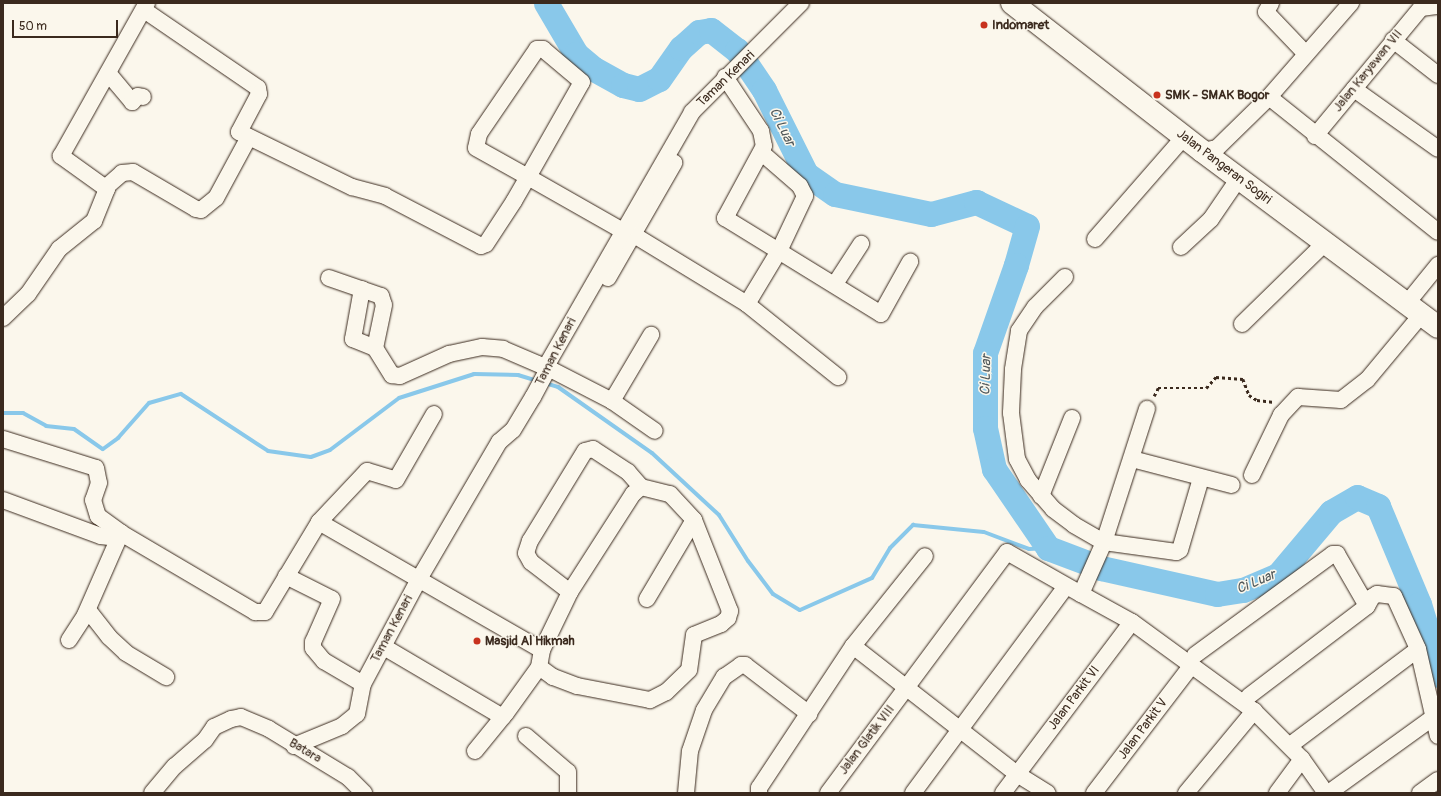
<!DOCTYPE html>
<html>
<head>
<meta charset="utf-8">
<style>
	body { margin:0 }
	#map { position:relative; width:1441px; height:796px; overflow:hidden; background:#fbf7ec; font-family:Pangolin,sans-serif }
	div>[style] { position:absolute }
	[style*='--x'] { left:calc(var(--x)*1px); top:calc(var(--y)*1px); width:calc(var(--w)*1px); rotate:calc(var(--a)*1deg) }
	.stream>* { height:4px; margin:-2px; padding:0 2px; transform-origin:2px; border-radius:2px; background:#89c8ea }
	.river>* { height:25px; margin:-12.5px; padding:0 12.5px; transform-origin:12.5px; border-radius:12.5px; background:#89c8ea }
	.path>* { height:2.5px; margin-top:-1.25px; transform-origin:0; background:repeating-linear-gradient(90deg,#3b2a1e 0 3px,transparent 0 6px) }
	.roads { filter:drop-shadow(0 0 1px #3b2a1e) drop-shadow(0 0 1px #3b2a1e) }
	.street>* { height:16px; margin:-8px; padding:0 8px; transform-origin:8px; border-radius:8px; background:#fbf7ec }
	.secondary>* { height:22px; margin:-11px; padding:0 11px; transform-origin:11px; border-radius:11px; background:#fbf7ec }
	.dots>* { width:11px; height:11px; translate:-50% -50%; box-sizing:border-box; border:2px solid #fbf7ec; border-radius:50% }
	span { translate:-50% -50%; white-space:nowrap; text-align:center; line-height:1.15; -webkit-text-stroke:3px #fbf7ec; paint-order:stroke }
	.poi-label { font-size:13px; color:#3b2a1e; font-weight:700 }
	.left { translate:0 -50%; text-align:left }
	.street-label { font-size:13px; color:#3b2a1e }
	.water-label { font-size:14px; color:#52595b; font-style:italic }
	.frame { position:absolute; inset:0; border:4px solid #3b2a1e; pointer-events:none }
	.scale { position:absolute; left:12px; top:20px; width:106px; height:18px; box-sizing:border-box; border:2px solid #3b2a1e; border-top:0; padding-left:5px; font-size:12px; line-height:14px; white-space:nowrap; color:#3b2a1e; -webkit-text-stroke:3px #fbf7ec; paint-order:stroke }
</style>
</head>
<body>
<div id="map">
	<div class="stream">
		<i style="--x:545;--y:383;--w:14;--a:17"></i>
		<i style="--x:558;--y:387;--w:115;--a:35.1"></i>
		<i style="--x:652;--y:453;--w:91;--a:42.8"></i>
		<i style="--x:719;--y:515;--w:54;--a:57.8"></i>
		<i style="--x:748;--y:561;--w:41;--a:52.9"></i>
		<i style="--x:773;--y:594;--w:31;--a:31"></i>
		<i style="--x:800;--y:610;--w:79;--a:-24"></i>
		<i style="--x:872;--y:578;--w:35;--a:-59"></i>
		<i style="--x:890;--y:548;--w:33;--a:-45"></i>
		<i style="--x:913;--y:525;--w:71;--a:5.6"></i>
		<i style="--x:984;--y:532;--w:48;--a:20.7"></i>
		<i style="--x:1029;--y:549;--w:19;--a:-3"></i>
		<i style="--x:3;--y:413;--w:20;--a:0"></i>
		<i style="--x:23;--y:413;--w:26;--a:29"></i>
		<i style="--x:46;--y:426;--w:28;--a:6"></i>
		<i style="--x:74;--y:429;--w:35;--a:35"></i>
		<i style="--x:103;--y:449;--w:19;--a:-36"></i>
		<i style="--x:118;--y:438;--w:47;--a:-48.5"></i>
		<i style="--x:149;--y:403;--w:33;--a:-16"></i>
		<i style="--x:181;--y:394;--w:104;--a:33.2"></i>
		<i style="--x:268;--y:451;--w:43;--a:7.9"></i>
		<i style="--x:311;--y:457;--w:20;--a:-20"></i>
		<i style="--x:330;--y:450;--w:86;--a:-37"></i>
		<i style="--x:399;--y:398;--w:79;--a:-17.7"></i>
		<i style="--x:474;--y:374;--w:44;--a:1.3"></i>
		<i style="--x:518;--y:375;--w:21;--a:17"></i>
	</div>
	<div class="river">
		<i style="--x:546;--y:3;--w:59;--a:59.5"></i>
		<i style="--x:576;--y:54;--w:23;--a:40"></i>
		<i style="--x:594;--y:69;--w:33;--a:29"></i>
		<i style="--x:623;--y:85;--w:16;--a:14"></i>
		<i style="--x:639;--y:89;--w:22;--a:-27"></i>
		<i style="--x:659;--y:79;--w:38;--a:-55"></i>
		<i style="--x:681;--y:48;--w:24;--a:-42"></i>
		<i style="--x:699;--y:32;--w:12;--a:-9"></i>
		<i style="--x:711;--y:30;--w:33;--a:38"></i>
		<i style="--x:737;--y:50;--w:48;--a:56"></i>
		<i style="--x:764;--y:90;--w:94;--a:63.4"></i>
		<i style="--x:806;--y:174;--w:35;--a:35"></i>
		<i style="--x:835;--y:194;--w:98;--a:11.8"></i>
		<i style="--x:931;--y:214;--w:47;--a:-14.9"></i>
		<i style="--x:976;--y:202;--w:56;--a:25.2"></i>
		<i style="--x:1027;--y:226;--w:41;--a:105.8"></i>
		<i style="--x:1016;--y:265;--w:93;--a:109.4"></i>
		<i style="--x:985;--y:353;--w:75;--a:90"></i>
		<i style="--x:985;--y:428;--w:42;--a:77.6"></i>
		<i style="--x:994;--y:469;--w:96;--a:55.6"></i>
		<i style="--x:1048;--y:548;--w:57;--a:20.7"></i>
		<i style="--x:1101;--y:568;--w:119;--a:12.6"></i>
		<i style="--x:1217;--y:594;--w:26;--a:-9"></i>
		<i style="--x:1243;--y:590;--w:38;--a:-23"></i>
		<i style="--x:1278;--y:575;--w:82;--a:-49.9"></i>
		<i style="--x:1331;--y:512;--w:30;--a:-30"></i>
		<i style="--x:1357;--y:497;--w:23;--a:23"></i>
		<i style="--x:1378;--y:506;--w:106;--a:67.3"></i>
		<i style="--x:1419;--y:604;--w:58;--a:72.8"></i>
		<i style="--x:1436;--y:659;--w:16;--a:83"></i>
	</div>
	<div class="path">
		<i style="--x:1154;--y:396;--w:9;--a:-63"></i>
		<i style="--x:1158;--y:388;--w:48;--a:0"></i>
		<i style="--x:1206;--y:388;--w:15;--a:-48"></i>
		<i style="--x:1216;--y:377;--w:27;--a:4"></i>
		<i style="--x:1243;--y:379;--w:17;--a:69"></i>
		<i style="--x:1249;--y:395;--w:9;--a:32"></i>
		<i style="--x:1257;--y:400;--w:17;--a:7"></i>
	</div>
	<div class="roads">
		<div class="street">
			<i style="--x:1271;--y:3;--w:10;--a:119"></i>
			<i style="--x:1266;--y:12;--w:58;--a:46.4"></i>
			<i style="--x:144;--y:10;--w:138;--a:34.4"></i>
			<i style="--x:258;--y:88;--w:6;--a:81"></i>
			<i style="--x:259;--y:94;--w:43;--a:117.8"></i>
			<i style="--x:239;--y:132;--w:126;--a:26"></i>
			<i style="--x:352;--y:187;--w:34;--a:15"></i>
			<i style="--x:385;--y:196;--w:108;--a:27.5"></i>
			<i style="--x:481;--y:246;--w:5;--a:-22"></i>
			<i style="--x:486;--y:244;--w:51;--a:-56.9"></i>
			<i style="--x:514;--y:201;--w:28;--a:-60"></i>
			<i style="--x:528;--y:177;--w:109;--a:-60.4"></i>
			<i style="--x:582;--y:82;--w:51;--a:-139.8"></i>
			<i style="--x:543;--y:49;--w:6;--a:180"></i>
			<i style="--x:537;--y:49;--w:103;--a:124.3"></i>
			<i style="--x:479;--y:134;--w:14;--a:102"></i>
			<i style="--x:476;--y:148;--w:60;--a:29.1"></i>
			<i style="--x:528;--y:177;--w:109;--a:29.6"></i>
			<i style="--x:1393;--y:40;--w:57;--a:37.9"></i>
			<i style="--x:108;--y:73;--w:38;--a:50"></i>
			<i style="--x:132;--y:102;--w:8;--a:-45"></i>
			<i style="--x:138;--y:96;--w:5;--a:11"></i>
			<i style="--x:725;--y:77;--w:65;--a:56.3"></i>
			<i style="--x:761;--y:131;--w:15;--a:79"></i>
			<i style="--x:764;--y:146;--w:82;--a:118.4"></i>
			<i style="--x:725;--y:218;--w:183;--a:31.6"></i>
			<i style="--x:881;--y:314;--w:60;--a:-60.9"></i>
			<i style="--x:1354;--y:89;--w:103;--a:35.5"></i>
			<i style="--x:1269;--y:97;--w:216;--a:38.6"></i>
			<i style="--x:1315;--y:136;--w:166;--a:-50.4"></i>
			<i style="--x:1421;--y:8;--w:17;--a:-7"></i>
			<i style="--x:1202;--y:151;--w:15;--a:-11"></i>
			<i style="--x:1217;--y:148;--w:73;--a:-44.4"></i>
			<i style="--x:1269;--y:97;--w:125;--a:-48.9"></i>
			<i style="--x:105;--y:188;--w:23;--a:-41"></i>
			<i style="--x:122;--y:173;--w:11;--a:-5"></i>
			<i style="--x:133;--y:172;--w:73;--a:30.4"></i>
			<i style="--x:196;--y:209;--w:5;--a:11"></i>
			<i style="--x:201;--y:210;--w:19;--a:-39"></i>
			<i style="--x:216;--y:198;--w:69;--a:-61.6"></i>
			<i style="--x:634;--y:235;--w:132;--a:31.4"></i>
			<i style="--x:747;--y:304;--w:62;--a:-58.9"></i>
			<i style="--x:779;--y:251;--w:61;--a:-64.7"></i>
			<i style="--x:805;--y:196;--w:11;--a:-117"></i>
			<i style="--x:800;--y:186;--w:50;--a:-139"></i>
			<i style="--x:1095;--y:239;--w:135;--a:-48.9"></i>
			<i style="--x:1181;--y:247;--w:41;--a:-43"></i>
			<i style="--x:1211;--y:219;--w:50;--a:-55.7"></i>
			<i style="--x:1065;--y:277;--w:42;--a:135"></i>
			<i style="--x:1035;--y:307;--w:29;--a:124"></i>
			<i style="--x:1019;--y:331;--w:39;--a:99"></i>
			<i style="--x:1013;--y:370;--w:43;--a:92.7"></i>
			<i style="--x:1011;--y:413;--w:46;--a:82.6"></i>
			<i style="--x:1017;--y:459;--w:24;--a:62"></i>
			<i style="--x:1028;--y:480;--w:38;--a:49"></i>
			<i style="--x:1053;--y:509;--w:26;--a:37"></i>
			<i style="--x:1074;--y:525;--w:34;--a:30"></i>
			<i style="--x:1104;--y:542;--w:73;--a:7.9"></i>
			<i style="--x:1176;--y:552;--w:4;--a:-27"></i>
			<i style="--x:1180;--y:550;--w:75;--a:-73.7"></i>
			<i style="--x:329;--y:278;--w:55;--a:19.1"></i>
			<i style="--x:381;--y:296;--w:9;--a:72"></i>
			<i style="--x:384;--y:305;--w:44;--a:101.8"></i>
			<i style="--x:608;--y:278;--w:133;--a:-60.1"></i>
			<i style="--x:835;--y:284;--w:48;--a:-57"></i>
			<i style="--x:362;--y:289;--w:51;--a:100.2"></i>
			<i style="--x:353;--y:339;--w:24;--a:22"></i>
			<i style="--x:375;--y:348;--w:32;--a:58"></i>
			<i style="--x:392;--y:375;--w:8;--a:7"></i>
			<i style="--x:400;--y:376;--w:54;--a:-24.2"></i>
			<i style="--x:449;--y:354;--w:34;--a:-12"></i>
			<i style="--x:482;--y:347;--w:21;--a:5"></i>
			<i style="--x:503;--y:349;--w:53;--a:23.2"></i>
			<i style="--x:552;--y:370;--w:68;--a:27.3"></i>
			<i style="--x:612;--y:401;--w:52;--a:34.9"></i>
			<i style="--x:1408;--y:302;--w:48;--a:-51"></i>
			<i style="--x:747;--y:304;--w:117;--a:38.7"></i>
			<i style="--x:3;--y:318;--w:35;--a:-44"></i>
			<i style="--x:28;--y:294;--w:55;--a:-55.4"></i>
			<i style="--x:59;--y:249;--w:45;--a:-38.7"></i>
			<i style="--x:94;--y:221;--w:35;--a:-68"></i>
			<i style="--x:107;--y:189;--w:57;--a:-144.3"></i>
			<i style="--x:61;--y:156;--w:176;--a:-60.7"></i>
			<i style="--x:1242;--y:324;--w:117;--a:-44.3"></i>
			<i style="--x:612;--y:401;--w:77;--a:-59.4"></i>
			<i style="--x:3;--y:439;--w:97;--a:17.3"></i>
			<i style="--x:96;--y:468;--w:15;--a:79"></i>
			<i style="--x:99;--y:483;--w:18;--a:109"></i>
			<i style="--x:93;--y:500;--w:17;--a:73"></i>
			<i style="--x:98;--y:516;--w:29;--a:36"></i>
			<i style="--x:121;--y:533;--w:156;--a:30.5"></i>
			<i style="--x:255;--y:612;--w:10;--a:0"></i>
			<i style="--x:265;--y:612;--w:105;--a:-59"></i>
			<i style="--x:319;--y:522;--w:257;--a:29.9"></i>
			<i style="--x:542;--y:650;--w:64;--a:-64.2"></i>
			<i style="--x:570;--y:592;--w:117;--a:-57.3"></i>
			<i style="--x:633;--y:494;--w:11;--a:-41"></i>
			<i style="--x:641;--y:487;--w:30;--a:14"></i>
			<i style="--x:670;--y:494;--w:35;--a:47"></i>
			<i style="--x:694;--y:520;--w:98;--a:68.4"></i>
			<i style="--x:730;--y:611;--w:7;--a:106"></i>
			<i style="--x:728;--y:618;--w:9;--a:139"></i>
			<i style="--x:721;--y:624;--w:29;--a:158"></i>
			<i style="--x:694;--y:635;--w:35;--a:98"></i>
			<i style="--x:689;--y:670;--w:32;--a:136"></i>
			<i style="--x:666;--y:692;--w:18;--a:153"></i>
			<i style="--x:650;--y:700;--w:74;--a:-169.1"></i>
			<i style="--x:577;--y:686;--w:26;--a:-159"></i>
			<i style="--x:553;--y:677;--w:17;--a:-144"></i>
			<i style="--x:539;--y:667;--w:17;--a:-80"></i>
			<i style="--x:1132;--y:459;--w:103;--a:14.6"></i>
			<i style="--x:1252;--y:475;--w:67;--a:-64.2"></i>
			<i style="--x:1281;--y:415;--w:25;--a:-47"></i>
			<i style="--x:1298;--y:397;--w:43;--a:4"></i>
			<i style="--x:1341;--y:400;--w:33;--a:-38"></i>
			<i style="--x:1367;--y:380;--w:86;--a:-50.2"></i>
			<i style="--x:1041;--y:496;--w:84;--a:-68.3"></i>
			<i style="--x:3;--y:500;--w:104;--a:20.2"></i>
			<i style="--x:101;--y:536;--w:17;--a:7"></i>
			<i style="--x:319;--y:522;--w:70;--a:-46.7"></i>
			<i style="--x:367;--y:471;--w:30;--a:17"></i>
			<i style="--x:396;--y:480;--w:76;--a:-60.1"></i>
			<i style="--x:286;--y:576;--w:51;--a:26.6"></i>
			<i style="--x:332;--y:599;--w:47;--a:113.8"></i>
			<i style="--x:313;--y:642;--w:6;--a:90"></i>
			<i style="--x:313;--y:648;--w:17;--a:50"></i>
			<i style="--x:324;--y:661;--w:45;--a:30.5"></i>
			<i style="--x:570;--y:592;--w:49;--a:-142.4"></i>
			<i style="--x:531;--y:562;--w:10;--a:-119"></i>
			<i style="--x:526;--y:553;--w:13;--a:-72"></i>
			<i style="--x:530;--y:541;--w:105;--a:-58.6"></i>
			<i style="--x:585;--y:451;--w:8;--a:-14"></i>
			<i style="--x:593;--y:449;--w:42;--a:33.3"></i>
			<i style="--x:628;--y:472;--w:20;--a:49"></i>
			<i style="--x:1081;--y:594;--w:58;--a:28.8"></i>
			<i style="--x:1132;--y:622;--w:151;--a:36.1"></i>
			<i style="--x:1254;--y:711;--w:68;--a:45"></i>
			<i style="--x:1302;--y:759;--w:42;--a:54.8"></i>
			<i style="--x:647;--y:599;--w:92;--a:-59.3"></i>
			<i style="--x:88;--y:610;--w:34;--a:52"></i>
			<i style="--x:109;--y:637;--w:23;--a:43"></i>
			<i style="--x:126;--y:653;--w:47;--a:31"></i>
			<i style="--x:69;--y:640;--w:30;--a:-57"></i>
			<i style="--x:85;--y:615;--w:90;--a:-66.3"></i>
			<i style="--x:853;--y:646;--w:208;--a:38"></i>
			<i style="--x:1017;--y:774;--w:36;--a:32"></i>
			<i style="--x:384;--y:647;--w:138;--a:30.5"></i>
			<i style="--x:1195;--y:655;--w:171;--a:-36.2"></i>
			<i style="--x:1333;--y:554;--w:4;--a:0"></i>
			<i style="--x:1337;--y:554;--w:60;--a:60"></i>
			<i style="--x:1367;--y:606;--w:10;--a:-61"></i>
			<i style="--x:1372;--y:597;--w:6;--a:-31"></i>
			<i style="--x:1377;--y:594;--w:17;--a:7"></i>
			<i style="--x:1394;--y:596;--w:58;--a:65.6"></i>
			<i style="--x:1418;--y:649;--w:89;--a:77.1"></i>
			<i style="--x:1249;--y:696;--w:148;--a:-37.3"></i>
			<i style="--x:526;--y:736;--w:55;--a:40.6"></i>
			<i style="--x:568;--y:772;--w:21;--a:90"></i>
			<i style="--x:1293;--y:743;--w:156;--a:-36.9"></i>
			<i style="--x:294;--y:746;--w:52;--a:-22.6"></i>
			<i style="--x:342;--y:726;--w:19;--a:-39"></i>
			<i style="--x:357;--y:714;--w:31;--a:-79"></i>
			<i style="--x:363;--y:684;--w:119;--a:-61.9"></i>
			<i style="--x:419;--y:579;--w:159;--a:-59.7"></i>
			<i style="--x:499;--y:442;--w:18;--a:-41"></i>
			<i style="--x:513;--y:430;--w:39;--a:-59"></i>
			<i style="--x:533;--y:397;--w:27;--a:-62"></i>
			<i style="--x:546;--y:373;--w:5;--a:-101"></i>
			<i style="--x:545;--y:368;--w:295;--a:-60.1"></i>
			<i style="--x:692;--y:112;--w:154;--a:-45"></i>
			<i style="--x:475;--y:751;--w:49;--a:-50.8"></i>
			<i style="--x:506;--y:713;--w:57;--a:-54.3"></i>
			<i style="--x:1334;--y:789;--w:123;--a:-35.8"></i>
			<i style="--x:152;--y:793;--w:35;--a:-50"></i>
			<i style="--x:175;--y:766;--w:40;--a:-41"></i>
			<i style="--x:205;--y:740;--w:16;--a:-55"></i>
			<i style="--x:214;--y:727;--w:19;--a:-25"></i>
			<i style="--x:231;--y:719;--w:10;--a:-11"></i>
			<i style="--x:241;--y:717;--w:30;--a:23"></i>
			<i style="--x:269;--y:729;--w:92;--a:31.3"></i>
			<i style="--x:348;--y:777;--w:23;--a:45"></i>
			<i style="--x:686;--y:793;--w:42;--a:-84.6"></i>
			<i style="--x:690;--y:751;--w:43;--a:-71.1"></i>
			<i style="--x:704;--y:710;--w:39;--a:-59"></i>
			<i style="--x:724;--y:677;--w:21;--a:-35"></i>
			<i style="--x:741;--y:665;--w:4;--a:0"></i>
			<i style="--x:745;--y:665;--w:81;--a:37.4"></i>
			<i style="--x:759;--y:793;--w:5;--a:-90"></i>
			<i style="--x:759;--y:788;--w:170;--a:-56.5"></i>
			<i style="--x:853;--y:646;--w:115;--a:-51.3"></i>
			<i style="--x:828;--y:793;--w:300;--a:-53.4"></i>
			<i style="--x:1007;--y:552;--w:85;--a:29.6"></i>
			<i style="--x:1081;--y:594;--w:57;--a:-66.1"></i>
			<i style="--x:1104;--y:542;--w:140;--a:-72.1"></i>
			<i style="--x:913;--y:793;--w:257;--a:-53.5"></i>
			<i style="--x:1003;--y:793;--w:214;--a:-53"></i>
			<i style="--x:1094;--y:793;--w:161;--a:-52.6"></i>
			<i style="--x:1186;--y:793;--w:107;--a:-50.3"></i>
			<i style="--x:1277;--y:793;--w:42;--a:-53.7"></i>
			<i style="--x:1420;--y:793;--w:22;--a:-36"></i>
		</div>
		<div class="secondary">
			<i style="--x:1012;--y:3;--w:241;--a:37.9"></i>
			<i style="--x:1202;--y:151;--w:294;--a:36.7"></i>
		</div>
	</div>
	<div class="dots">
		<i style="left:984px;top:25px;background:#c8321e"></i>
		<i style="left:1157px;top:95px;background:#c8321e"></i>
		<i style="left:477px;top:641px;background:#c8321e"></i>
	</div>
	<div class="poi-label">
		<span class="left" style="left:992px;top:25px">Indomaret</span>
		<span class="left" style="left:1165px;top:95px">SMK - SMAK Bogor</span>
		<span class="left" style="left:485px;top:641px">Masjid Al Hikmah</span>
	</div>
	<div class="street-label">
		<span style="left:1368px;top:71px;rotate:-51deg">Jalan Karyawan VII</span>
		<span style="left:726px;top:79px;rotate:-44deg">Taman Kenari</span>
		<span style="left:1224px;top:167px;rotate:37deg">Jalan Pangeran Sogiri</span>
		<span style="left:556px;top:352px;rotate:-63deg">Taman Kenari</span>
		<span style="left:392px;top:629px;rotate:-62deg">Taman Kenari</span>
		<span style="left:1074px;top:698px;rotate:-53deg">Jalan Parkit VI</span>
		<span style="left:1143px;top:729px;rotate:-53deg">Jalan Parkit V</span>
		<span style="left:867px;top:740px;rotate:-53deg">Jalan Glatik VIII</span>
		<span style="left:305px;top:751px;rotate:31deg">Batara</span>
	</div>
	<div class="water-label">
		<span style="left:782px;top:127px;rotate:64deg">Ci Luar</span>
		<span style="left:986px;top:375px;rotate:-88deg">Ci Luar</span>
		<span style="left:1256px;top:582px;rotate:-23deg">Ci Luar</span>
	</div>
	<div class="frame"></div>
	<div class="scale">50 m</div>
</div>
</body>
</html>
